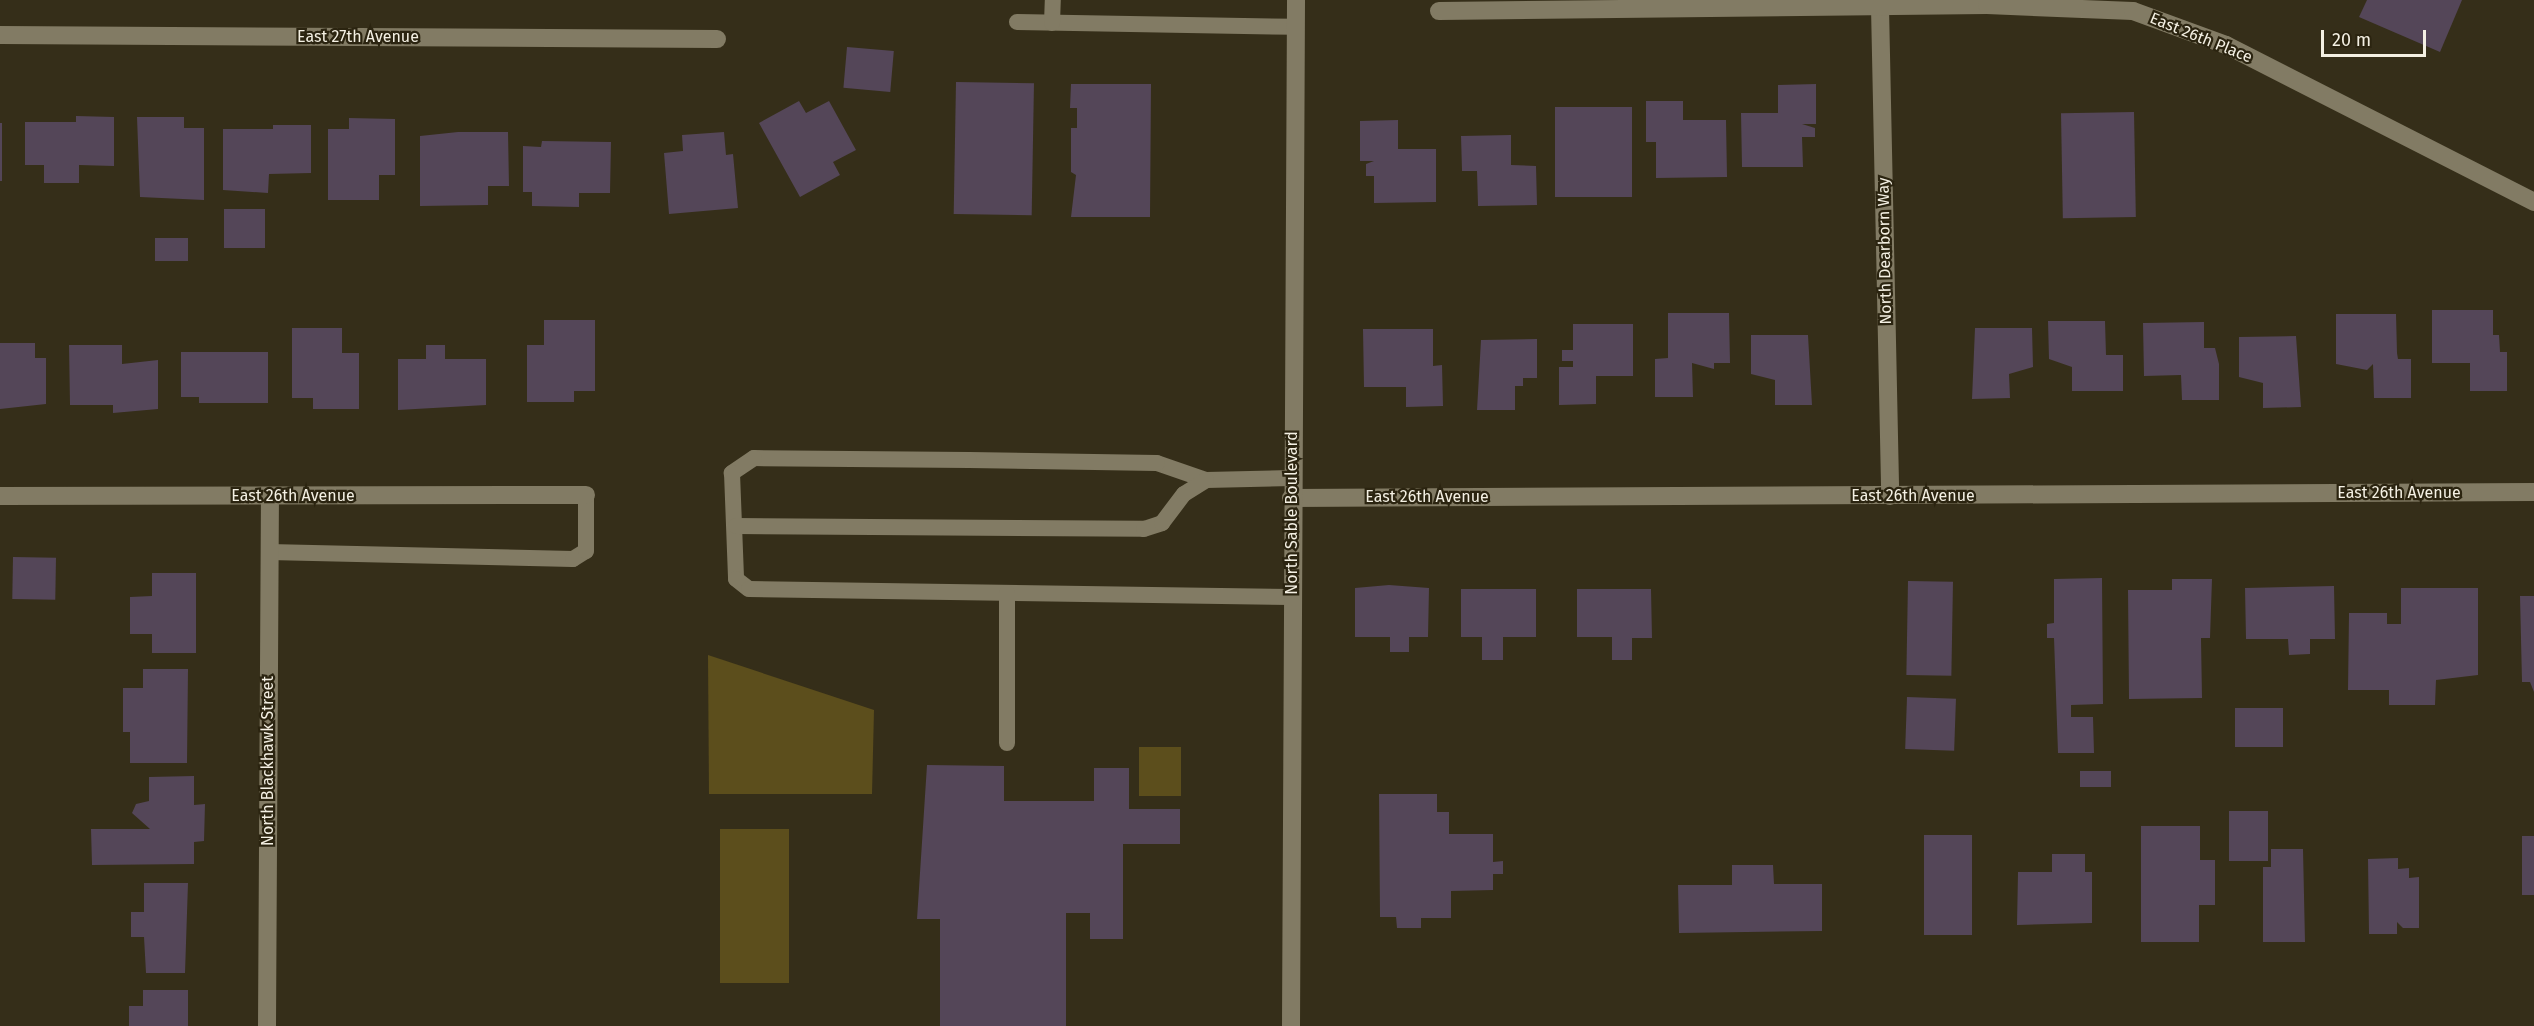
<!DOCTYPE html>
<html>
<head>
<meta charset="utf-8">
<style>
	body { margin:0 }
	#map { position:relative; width:2534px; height:1026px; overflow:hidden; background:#352e19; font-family:"Fira Sans",sans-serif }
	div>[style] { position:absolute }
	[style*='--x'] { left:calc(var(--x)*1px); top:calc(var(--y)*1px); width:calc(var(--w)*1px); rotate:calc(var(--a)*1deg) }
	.green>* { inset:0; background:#5c4e1c; transform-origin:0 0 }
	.building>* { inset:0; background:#544658; transform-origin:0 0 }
	.service>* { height:16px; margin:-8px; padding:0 8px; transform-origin:8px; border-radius:8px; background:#827b64 }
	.minor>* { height:18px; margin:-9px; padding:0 9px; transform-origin:9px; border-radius:9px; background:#827b64 }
	.tertiary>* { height:18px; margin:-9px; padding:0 9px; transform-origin:9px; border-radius:9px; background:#827b64 }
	span { translate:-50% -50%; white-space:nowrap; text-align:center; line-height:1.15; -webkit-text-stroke:4.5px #2b2410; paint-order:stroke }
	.street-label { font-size:16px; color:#f4f0e3 }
	.scale { position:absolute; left:2321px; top:30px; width:105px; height:27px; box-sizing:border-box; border:3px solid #f4f0e3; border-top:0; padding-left:8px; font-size:18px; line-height:21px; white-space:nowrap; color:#f4f0e3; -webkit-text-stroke:4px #2b2410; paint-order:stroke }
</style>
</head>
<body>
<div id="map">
	<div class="green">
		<i style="clip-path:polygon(708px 655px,874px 710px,872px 794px,709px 794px)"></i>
		<i style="left:1181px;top:747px;width:49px;height:42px;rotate:90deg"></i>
		<i style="left:720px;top:829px;width:69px;height:154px"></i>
	</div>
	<div class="building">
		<i style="clip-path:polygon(2367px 0,2462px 0,2440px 52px,2359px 17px)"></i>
		<i style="left:847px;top:47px;width:47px;height:41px;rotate:5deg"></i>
		<i style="left:956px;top:82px;width:78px;height:132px;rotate:1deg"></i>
		<i style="clip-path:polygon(1071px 84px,1151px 84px,1150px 217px,1071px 217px,1076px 175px,1071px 172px,1071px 128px,1077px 128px,1077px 108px,1070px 108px)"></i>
		<i style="clip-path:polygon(1816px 84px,1816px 124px,1802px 124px,1815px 128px,1815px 137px,1802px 137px,1803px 167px,1742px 167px,1741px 113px,1778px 113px,1778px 85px)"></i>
		<i style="clip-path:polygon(799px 101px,806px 113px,829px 101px,856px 150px,833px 162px,840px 175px,800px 197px,759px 123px)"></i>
		<i style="clip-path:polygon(1646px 101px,1683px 101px,1683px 120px,1726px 120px,1727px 177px,1656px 178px,1656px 142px,1646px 142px)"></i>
		<i style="left:1632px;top:107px;width:90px;height:77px;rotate:90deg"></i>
		<i style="left:2134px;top:112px;width:105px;height:73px;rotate:89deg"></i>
		<i style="clip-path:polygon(76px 116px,114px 117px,114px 166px,79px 165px,79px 183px,44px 183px,44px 165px,25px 165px,25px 122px,76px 122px)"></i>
		<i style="clip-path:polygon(137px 117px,184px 117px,184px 128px,204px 128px,204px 200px,140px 197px)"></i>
		<i style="clip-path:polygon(349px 118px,395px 119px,395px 175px,379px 175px,379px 200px,328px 200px,328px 129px,349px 129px)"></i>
		<i style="clip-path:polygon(1398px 120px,1398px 149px,1436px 149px,1436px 202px,1374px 203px,1374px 176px,1366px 176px,1366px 164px,1374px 161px,1360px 161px,1360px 121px)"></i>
		<i style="left:0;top:123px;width:2px;height:58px"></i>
		<i style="clip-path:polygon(273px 125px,311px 125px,311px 173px,269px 174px,268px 193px,223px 190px,223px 129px,273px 129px)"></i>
		<i style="clip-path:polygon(458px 132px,508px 132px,509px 186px,488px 186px,488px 205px,420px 206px,420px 136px)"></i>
		<i style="clip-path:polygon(724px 132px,726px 155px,733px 154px,738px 208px,669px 214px,664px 153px,683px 151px,682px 135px)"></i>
		<i style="clip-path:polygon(1511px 135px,1511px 165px,1536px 166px,1537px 205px,1478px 206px,1477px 171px,1462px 171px,1461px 136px)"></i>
		<i style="clip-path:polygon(542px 141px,611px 142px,610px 193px,579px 193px,579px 207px,532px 206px,532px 192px,523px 192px,523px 146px,541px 147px)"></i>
		<i style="left:224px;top:209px;width:41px;height:39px"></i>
		<i style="left:155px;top:238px;width:33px;height:23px"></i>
		<i style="clip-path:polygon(2432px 310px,2493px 310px,2493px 335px,2499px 335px,2500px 352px,2507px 352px,2507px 391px,2470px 391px,2470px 363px,2432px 363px)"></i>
		<i style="clip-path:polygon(1668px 313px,1729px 313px,1730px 363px,1714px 363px,1714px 369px,1692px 363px,1693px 397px,1655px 397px,1655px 359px,1668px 358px)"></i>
		<i style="clip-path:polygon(2336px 314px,2396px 314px,2397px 353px,2398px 359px,2411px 359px,2411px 398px,2374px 398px,2373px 364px,2367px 370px,2336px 364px)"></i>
		<i style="clip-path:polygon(544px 320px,595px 320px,595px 391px,574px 391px,574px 402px,527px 402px,527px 345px,544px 345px)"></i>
		<i style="clip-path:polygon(2048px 321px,2105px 321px,2106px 355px,2123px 355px,2123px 391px,2072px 391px,2072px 367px,2049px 359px)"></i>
		<i style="clip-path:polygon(2204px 322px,2204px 348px,2215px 348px,2219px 364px,2219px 400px,2182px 400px,2181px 375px,2144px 376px,2143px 323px)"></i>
		<i style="clip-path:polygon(1573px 324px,1633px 324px,1633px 376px,1596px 376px,1596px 404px,1559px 405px,1559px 367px,1573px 367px,1573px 361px,1562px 361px,1562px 350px,1573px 350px)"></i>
		<i style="clip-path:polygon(292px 328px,342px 328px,342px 353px,359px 353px,359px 409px,313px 409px,313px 398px,292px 398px)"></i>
		<i style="clip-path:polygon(1975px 328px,2032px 328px,2033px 367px,2009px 374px,2010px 398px,1972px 399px)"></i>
		<i style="clip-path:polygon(1363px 329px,1433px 329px,1433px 366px,1442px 365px,1443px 406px,1406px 407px,1406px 387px,1364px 387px)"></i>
		<i style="clip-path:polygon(1751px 335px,1808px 335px,1812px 405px,1775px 405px,1775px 380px,1751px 374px)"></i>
		<i style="clip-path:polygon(2296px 336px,2301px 407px,2263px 408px,2263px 383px,2239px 377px,2239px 337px)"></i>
		<i style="clip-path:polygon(1537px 339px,1537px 378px,1523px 378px,1523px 386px,1515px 386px,1515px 410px,1477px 410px,1481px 340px)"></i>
		<i style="clip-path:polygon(0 343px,35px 343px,35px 358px,46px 358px,46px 404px,0 409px)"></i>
		<i style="clip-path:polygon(69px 345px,122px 345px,122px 364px,158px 360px,158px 409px,113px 413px,113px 405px,70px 405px)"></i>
		<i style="clip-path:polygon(426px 345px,445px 345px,445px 359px,486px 359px,486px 405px,398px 410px,398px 359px,426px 359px)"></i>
		<i style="clip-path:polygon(181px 352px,268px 352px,268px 403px,199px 403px,199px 397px,181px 397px)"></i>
		<i style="left:13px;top:557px;width:43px;height:42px;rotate:1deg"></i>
		<i style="clip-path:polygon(152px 573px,196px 573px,196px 653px,152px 653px,152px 634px,130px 634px,130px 597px,152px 596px)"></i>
		<i style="clip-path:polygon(2102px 578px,2103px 704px,2071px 705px,2071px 717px,2093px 717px,2094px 753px,2058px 753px,2054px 638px,2047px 638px,2047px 624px,2054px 623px,2054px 579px)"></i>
		<i style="clip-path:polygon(2172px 579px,2212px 579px,2210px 638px,2201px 638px,2202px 698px,2129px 699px,2128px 590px,2172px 590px)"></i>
		<i style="left:1908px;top:581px;width:45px;height:94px;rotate:1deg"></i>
		<i style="clip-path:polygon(1389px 585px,1429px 588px,1428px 637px,1409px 637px,1409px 652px,1390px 652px,1390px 637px,1355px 637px,1355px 588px)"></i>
		<i style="clip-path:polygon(2334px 586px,2335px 639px,2310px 639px,2310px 654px,2289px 655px,2288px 639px,2246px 639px,2245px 588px)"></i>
		<i style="clip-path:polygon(2401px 588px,2478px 588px,2478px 675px,2436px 680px,2435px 705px,2389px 705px,2389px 690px,2348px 690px,2349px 613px,2387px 613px,2387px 624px,2401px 624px)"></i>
		<i style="clip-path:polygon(1461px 589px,1536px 589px,1536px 637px,1503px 637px,1503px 660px,1482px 660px,1482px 637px,1461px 637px)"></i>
		<i style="clip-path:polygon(1577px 589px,1651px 589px,1652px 638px,1632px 638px,1632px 660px,1612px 660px,1612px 637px,1577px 637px)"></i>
		<i style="clip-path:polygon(2520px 596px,2534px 596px,2534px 692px,2530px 682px,2522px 682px)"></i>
		<i style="clip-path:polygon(143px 669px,188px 669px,187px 763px,130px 763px,130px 732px,123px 732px,123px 688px,143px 688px)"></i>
		<i style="left:1907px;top:697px;width:49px;height:52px;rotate:2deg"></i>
		<i style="left:2235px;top:708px;width:48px;height:39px"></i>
		<i style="clip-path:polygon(927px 765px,1004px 766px,1004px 801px,1094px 801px,1094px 768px,1129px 768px,1129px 809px,1180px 809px,1180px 844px,1123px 844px,1123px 939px,1090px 939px,1090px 913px,1066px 913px,1066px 1026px,940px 1026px,940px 919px,917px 919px)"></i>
		<i style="left:2080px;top:771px;width:31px;height:16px"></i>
		<i style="clip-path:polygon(194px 776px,194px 805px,205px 804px,204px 841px,194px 842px,194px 864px,92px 865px,91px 829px,150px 829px,132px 813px,136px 804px,149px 801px,149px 777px)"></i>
		<i style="clip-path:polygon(1379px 794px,1437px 794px,1437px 812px,1449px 812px,1449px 834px,1493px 834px,1493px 862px,1503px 861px,1503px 874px,1493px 874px,1493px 890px,1451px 891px,1451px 918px,1421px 918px,1421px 928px,1397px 928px,1396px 917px,1380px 917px)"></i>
		<i style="left:2229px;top:811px;width:39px;height:50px"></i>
		<i style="clip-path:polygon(2141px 826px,2200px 826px,2200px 860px,2215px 860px,2215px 905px,2199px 905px,2199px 942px,2141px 942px)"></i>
		<i style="left:1924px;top:835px;width:48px;height:100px"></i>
		<i style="left:2522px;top:836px;width:12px;height:59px"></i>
		<i style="clip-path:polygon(2271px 849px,2303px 849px,2305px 942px,2263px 942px,2263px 867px,2271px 867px)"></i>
		<i style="clip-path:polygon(2052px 854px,2085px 854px,2085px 872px,2092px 872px,2092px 923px,2017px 925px,2018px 872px,2052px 872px)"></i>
		<i style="clip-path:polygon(2398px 858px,2398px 869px,2409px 868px,2409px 878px,2419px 877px,2419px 928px,2403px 928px,2397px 922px,2397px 934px,2369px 934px,2368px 859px)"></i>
		<i style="clip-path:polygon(1732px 865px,1773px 865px,1774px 884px,1822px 884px,1822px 931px,1679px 933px,1678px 885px,1732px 885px)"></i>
		<i style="clip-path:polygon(144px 883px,188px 883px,185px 973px,146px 973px,144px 937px,131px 937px,131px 912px,144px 912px)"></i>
		<i style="clip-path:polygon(143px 990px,188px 990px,188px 1026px,129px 1026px,129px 1006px,143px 1006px)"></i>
	</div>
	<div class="service">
		<i style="--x:1017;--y:22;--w:278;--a:1"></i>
		<i style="--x:1052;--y:23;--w:23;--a:-88"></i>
		<i style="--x:1291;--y:478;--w:85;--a:178.7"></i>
		<i style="--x:1206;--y:480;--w:52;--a:-160.9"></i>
		<i style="--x:1157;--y:463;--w:188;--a:-179.1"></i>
		<i style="--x:969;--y:460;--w:215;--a:-179.5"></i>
		<i style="--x:754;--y:458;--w:27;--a:146"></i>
		<i style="--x:732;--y:473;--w:106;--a:87.8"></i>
		<i style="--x:736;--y:579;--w:16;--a:38"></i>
		<i style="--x:749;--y:589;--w:542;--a:0.85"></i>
		<i style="--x:736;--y:526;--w:408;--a:0.4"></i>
		<i style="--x:1144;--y:529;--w:19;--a:-18"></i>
		<i style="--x:1162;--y:523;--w:36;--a:-53"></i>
		<i style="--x:1184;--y:494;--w:26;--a:-32"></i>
		<i style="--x:269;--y:552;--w:304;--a:1.3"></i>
		<i style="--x:573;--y:559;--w:15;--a:-32"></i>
		<i style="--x:586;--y:551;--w:56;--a:-90"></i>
		<i style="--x:1007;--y:593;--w:150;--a:90"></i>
	</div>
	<div class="minor">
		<i style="--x:1880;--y:7;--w:489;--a:88.8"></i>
		<i style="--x:1439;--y:11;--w:548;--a:-0.63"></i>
		<i style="--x:1987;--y:5;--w:146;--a:2.4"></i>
		<i style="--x:2133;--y:11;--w:99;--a:20.1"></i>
		<i style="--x:2226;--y:45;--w:346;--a:27"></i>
		<i style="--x:0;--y:35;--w:717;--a:0.32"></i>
		<i style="--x:0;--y:496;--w:586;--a:-0.1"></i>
		<i style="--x:1291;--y:498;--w:1243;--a:-0.28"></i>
		<i style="--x:267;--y:1026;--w:530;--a:-89.68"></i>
	</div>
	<div class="tertiary">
		<i style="--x:1291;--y:1026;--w:1026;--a:-89.72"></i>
	</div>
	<div class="street-label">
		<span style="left:358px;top:37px">East 27th Avenue</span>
		<span style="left:2201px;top:38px;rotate:22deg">East 26th Place</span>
		<span style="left:1885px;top:251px;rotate:-91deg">North Dearborn Way</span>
		<span style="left:2399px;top:493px">East 26th Avenue</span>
		<span style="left:293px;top:496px">East 26th Avenue</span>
		<span style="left:1913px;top:496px">East 26th Avenue</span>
		<span style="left:1427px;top:497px">East 26th Avenue</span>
		<span style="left:1292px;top:513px;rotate:-90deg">North Sable Boulevard</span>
		<span style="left:268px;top:761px;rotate:-90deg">North Blackhawk Street</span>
	</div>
	<div class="scale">20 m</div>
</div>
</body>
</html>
